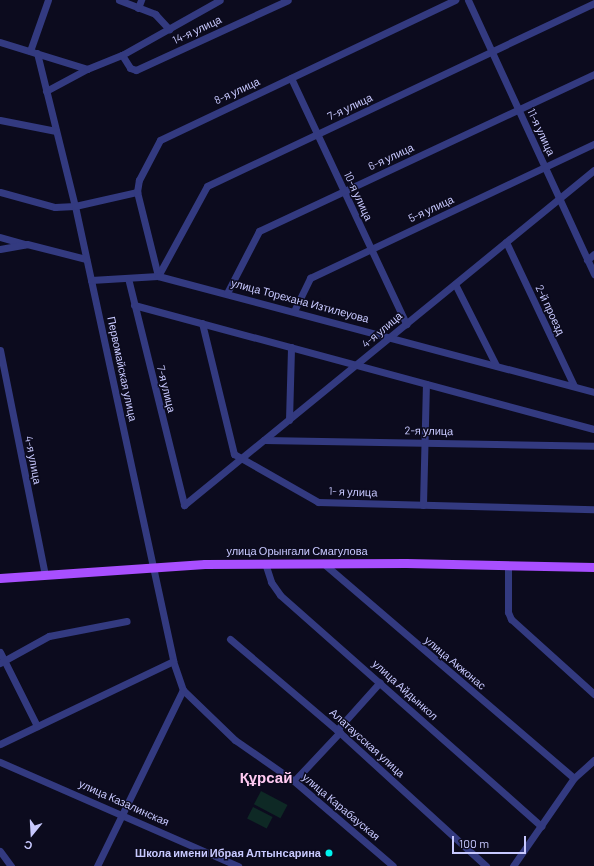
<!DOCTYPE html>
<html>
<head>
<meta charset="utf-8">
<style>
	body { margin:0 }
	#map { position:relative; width:594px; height:866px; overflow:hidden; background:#0c0b1e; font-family:Barlow,sans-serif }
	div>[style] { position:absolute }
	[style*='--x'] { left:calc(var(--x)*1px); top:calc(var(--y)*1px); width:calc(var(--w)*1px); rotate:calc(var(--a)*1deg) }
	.green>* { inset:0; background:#0e2925; transform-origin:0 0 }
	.minor>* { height:7px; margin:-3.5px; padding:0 3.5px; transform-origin:3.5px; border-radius:3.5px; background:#333a80 }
	.major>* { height:9px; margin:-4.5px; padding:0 4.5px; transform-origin:4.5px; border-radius:4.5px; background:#a84fff }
	.dots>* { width:11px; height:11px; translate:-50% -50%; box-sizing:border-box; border:2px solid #0c0b1e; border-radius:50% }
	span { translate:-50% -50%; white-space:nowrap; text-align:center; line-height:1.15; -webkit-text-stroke:3px #0c0b1e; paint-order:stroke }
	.street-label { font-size:11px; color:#c8c9ff }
	.poi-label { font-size:11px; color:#c8c9ff; font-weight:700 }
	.right { translate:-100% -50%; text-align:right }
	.district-label { font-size:15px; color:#ffcaf2; font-weight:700 }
	.north { position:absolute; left:12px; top:814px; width:40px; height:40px; -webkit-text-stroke:3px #0c0b1e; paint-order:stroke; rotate:198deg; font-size:11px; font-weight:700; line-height:16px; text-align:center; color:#c8c9ff }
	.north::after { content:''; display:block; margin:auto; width:14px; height:18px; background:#c8c9ff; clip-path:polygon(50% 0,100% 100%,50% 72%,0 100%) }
	.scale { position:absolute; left:452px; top:836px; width:74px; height:18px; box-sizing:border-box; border:2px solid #c8c9ff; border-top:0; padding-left:5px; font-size:12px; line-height:14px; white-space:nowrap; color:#c8c9ff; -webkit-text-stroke:3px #0c0b1e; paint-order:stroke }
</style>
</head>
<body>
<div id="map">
	<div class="green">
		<i style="left:261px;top:791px;width:30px;height:15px;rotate:28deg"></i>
		<i style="left:253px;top:807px;width:22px;height:13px;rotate:27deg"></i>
	</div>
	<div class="minor">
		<i style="--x:119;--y:0;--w:39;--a:21"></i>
		<i style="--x:155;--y:14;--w:21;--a:47"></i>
		<i style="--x:468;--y:0;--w:302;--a:65.3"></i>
		<i style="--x:138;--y:8;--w:9;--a:-69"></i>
		<i style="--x:0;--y:42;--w:91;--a:17.2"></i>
		<i style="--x:30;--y:51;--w:54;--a:-70.6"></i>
		<i style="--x:37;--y:53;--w:158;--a:76.1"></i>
		<i style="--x:75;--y:206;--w:465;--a:77.8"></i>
		<i style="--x:173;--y:661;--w:31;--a:71"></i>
		<i style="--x:183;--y:690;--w:72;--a:43.9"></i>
		<i style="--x:235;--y:740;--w:72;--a:34.8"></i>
		<i style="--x:294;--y:781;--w:130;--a:40.6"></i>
		<i style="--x:122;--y:55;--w:15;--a:58"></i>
		<i style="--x:130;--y:68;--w:6;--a:18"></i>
		<i style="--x:136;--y:70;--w:167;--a:-24.7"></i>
		<i style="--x:291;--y:78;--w:272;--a:64.9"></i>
		<i style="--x:46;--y:91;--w:47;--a:-28.2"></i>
		<i style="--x:87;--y:69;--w:38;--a:-22"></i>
		<i style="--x:122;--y:55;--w:112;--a:-29.3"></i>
		<i style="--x:0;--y:120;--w:57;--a:11.1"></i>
		<i style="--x:0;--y:192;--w:57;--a:15.3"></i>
		<i style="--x:55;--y:207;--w:20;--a:-3"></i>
		<i style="--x:75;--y:206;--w:64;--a:-12.7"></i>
		<i style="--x:0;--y:237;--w:26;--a:16"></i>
		<i style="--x:506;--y:242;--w:159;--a:64.7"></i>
		<i style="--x:0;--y:249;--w:27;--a:-10"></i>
		<i style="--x:27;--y:244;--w:61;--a:14.3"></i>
		<i style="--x:587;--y:260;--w:9;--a:-41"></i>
		<i style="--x:158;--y:276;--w:102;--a:-61.4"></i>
		<i style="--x:207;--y:186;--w:428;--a:-25.3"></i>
		<i style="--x:158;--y:276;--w:87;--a:-104"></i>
		<i style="--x:137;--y:192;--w:12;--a:-81"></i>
		<i style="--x:139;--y:180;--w:45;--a:-62.3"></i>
		<i style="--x:160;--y:140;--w:327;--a:-25.4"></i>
		<i style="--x:128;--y:278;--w:234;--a:76.1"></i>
		<i style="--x:184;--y:505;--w:529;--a:-39.25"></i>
		<i style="--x:91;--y:280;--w:67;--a:-3.4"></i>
		<i style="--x:158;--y:276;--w:451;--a:14.9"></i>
		<i style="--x:455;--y:284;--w:91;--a:63.2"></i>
		<i style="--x:227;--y:293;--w:70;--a:-62.7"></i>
		<i style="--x:259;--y:231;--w:370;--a:-25.1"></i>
		<i style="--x:134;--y:305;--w:476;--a:15.1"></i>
		<i style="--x:294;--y:311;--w:37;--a:-64"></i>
		<i style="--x:310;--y:278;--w:314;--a:-25.3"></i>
		<i style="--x:202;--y:323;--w:135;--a:76.3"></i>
		<i style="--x:234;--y:454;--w:97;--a:29.7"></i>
		<i style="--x:318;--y:502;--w:276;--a:1.5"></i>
		<i style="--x:0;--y:350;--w:229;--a:78.7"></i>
		<i style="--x:289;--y:420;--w:73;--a:-88.4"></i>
		<i style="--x:264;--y:440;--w:330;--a:1"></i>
		<i style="--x:423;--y:505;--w:121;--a:-88.6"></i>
		<i style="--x:265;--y:563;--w:20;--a:72"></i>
		<i style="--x:271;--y:582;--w:16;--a:55"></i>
		<i style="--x:280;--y:595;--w:349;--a:41.5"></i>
		<i style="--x:323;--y:563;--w:330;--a:40.6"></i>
		<i style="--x:508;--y:565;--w:47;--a:90"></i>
		<i style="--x:508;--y:612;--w:8;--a:67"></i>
		<i style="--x:511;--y:619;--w:112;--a:42.1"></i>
		<i style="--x:230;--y:639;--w:140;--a:40.4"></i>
		<i style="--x:337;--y:730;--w:202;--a:42.4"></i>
		<i style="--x:0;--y:652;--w:83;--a:63.4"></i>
		<i style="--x:0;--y:663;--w:56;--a:-28.9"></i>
		<i style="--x:49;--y:636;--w:79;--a:-10.9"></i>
		<i style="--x:337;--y:730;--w:64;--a:-48.1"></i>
		<i style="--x:0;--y:744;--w:192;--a:-25.6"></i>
		<i style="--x:0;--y:762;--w:260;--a:23.6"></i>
		<i style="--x:294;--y:781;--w:67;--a:-46.8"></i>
		<i style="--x:0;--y:851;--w:19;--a:54"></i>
		<i style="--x:97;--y:866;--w:196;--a:-64"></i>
		<i style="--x:513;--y:866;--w:107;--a:-55.3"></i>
		<i style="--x:574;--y:778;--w:27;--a:-42"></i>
	</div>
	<div class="major">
		<i style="--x:0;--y:578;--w:205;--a:-3.9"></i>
		<i style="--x:205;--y:564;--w:201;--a:-0.3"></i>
		<i style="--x:406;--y:563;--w:188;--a:1.2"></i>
	</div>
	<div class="dots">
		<i style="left:329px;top:853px;background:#00f3ef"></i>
	</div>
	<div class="street-label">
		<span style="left:197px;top:30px;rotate:-25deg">14-я улица</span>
		<span style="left:237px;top:91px;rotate:-25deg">8-я улица</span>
		<span style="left:350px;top:107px;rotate:-25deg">7-я улица</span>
		<span style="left:541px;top:132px;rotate:65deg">11-я улица</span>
		<span style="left:391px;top:157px;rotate:-25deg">6-я улица</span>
		<span style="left:358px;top:196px;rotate:65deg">10-я улица</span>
		<span style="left:431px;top:209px;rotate:-25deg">5-я улица</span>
		<span style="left:300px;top:301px;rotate:15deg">улица Торехана Изтилеуова</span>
		<span style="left:550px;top:310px;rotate:65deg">2-й проезд</span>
		<span style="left:382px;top:330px;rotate:-40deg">4-я улица</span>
		<span style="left:122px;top:369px;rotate:78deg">Первомайская улица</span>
		<span style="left:166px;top:389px;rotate:76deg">7-я улица</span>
		<span style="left:429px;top:431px;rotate:1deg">2-я улица</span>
		<span style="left:33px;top:460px;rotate:79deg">4-я улица</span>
		<span style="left:353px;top:492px;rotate:2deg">1- я улица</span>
		<span style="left:297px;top:551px">улица Орынгали Смагулова</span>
		<span style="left:455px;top:663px;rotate:40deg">улица Акжонас</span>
		<span style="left:405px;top:690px;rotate:42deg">улица Айдынкол</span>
		<span style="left:367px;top:743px;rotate:42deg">Алатаусская улица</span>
		<span style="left:124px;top:803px;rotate:24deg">улица Казалинская</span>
		<span style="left:341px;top:807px;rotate:40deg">улица Карабауская</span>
	</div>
	<div class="poi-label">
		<span class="right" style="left:321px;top:853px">Школа имени Ибрая Алтынсарина</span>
	</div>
	<div class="district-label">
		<span style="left:266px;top:778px">Құрсай</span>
	</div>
	<div class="north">С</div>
	<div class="scale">100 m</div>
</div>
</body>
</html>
